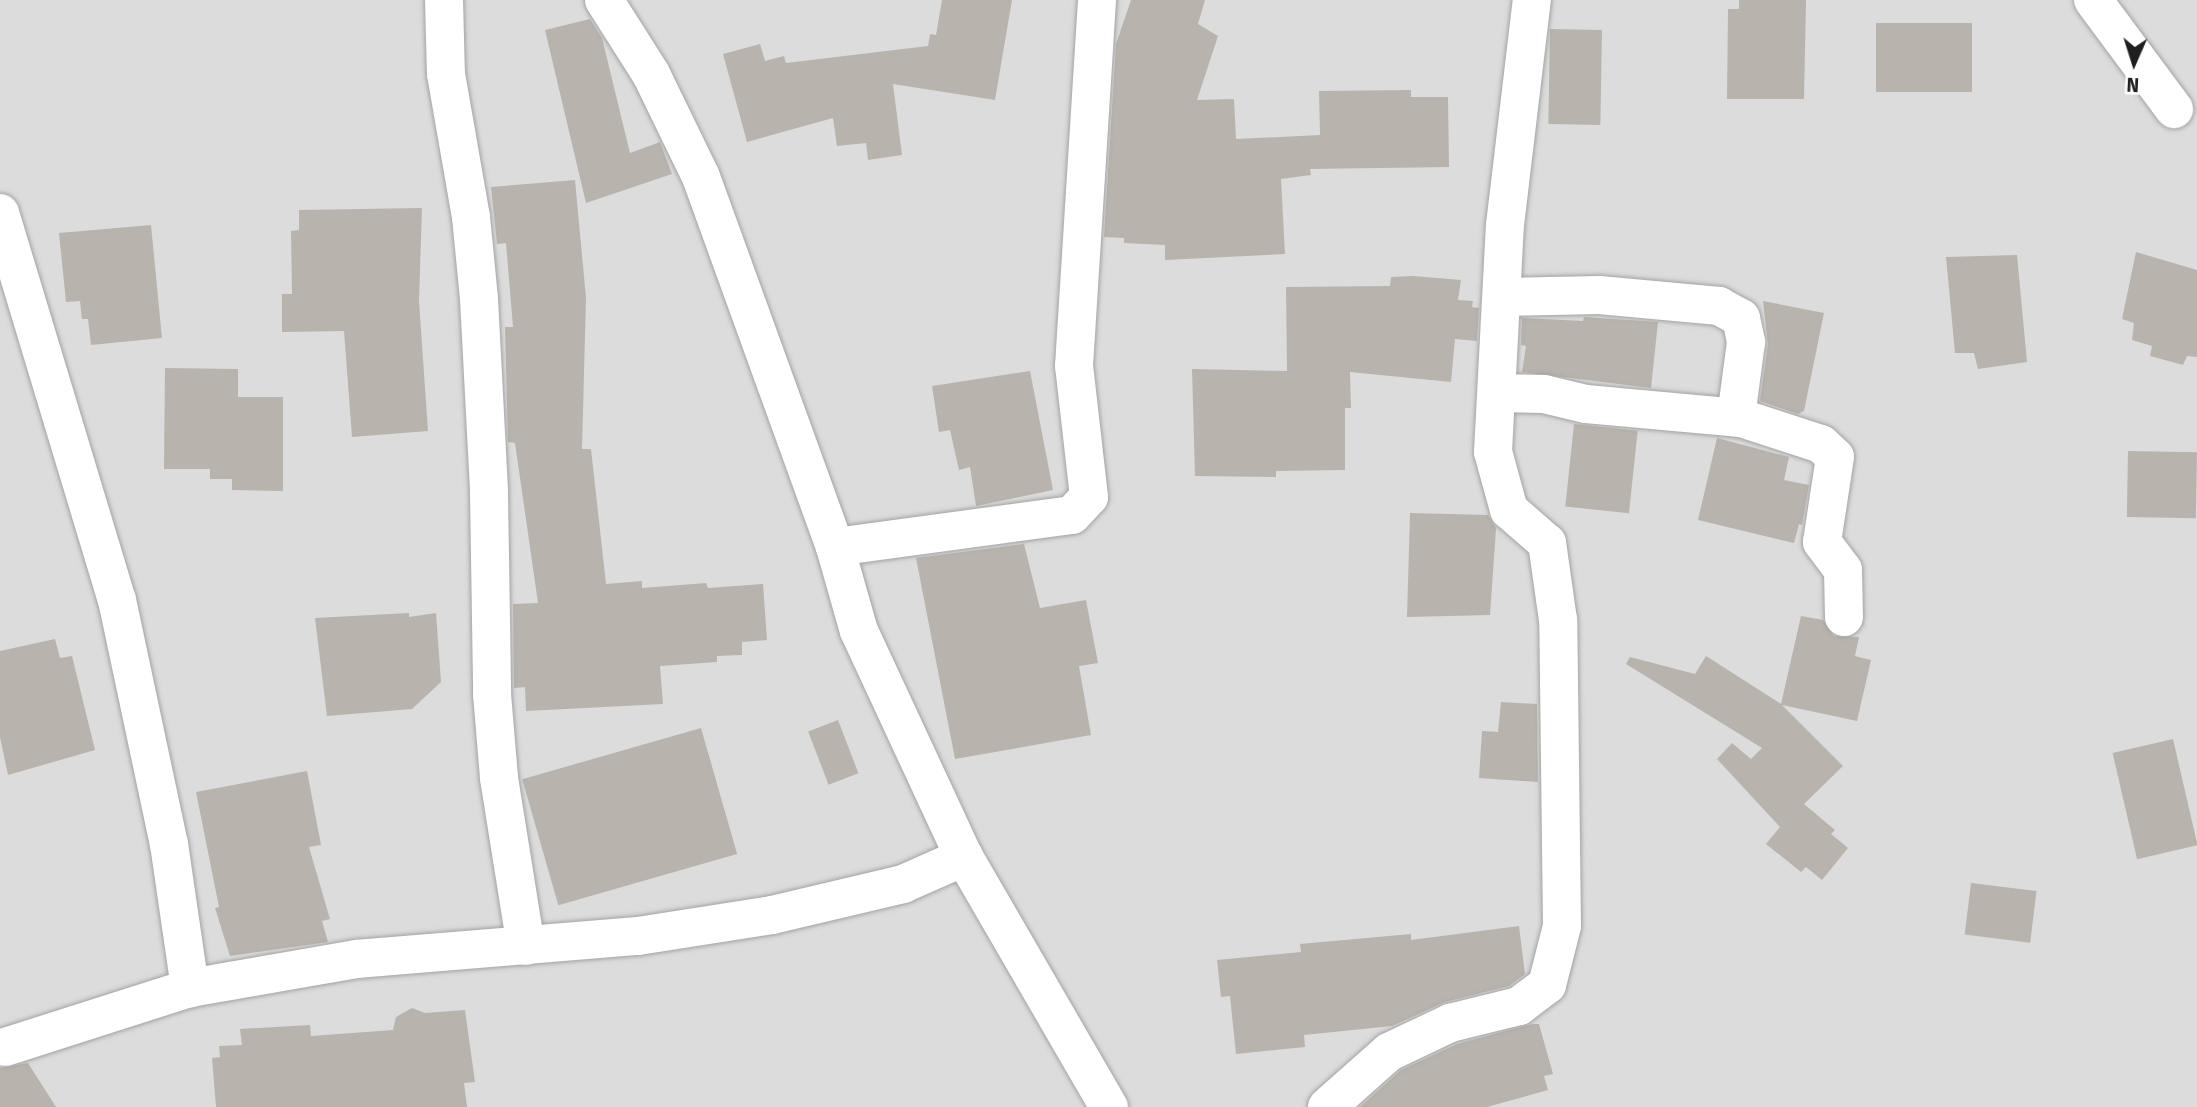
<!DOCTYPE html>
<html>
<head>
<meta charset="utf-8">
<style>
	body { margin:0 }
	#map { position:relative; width:2197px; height:1107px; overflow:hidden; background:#efede6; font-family:"Fira Sans",sans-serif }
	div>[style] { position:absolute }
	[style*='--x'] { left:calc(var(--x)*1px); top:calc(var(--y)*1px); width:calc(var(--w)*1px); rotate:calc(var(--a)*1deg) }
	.residential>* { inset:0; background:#dddcdc; transform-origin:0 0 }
	.building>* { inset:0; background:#b8b3ac; transform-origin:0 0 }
	.roads { filter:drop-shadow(0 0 2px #a3a3a3) drop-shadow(0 0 2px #a3a3a3) }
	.minor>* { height:38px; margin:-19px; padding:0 19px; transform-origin:19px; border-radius:19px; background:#fff }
	.tertiary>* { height:38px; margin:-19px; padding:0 19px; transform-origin:19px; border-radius:19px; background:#fff }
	span { translate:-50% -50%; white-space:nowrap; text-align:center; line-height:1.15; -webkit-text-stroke:5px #fff; paint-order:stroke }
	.north { position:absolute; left:2099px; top:28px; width:70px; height:70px; -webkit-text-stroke:5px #fff; paint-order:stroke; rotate:183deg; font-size:19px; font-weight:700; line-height:28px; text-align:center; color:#1f1f1f }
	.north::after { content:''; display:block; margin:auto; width:24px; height:32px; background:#1f1f1f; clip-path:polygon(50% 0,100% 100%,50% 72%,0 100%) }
</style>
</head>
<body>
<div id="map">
	<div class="residential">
		<i style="left:0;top:0;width:2197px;height:1107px"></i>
	</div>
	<div class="building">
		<i style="clip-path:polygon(942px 0,1012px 0,995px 100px,893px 84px,902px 155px,868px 160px,866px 143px,837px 146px,833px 118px,747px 142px,723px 54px,760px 44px,765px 61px,784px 56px,786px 63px,928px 46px,930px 34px,936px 35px)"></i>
		<i style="clip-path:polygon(1131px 0,1205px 0,1198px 24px,1218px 36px,1197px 100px,1234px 99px,1236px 139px,1320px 135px,1319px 91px,1411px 90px,1411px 97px,1448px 97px,1449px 167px,1310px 169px,1311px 175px,1281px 179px,1285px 254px,1165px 260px,1165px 245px,1124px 243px,1124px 238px,1104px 237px,1116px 44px)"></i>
		<i style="clip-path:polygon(1739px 0,1806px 0,1804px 99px,1727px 99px,1728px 9px,1739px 9px)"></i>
		<i style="clip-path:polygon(590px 19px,602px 38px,630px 153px,660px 142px,672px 174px,586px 203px,545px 30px)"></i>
		<i style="left:1876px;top:23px;width:96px;height:69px"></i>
		<i style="left:1550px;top:29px;width:52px;height:95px;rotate:1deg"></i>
		<i style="clip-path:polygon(575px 180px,586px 298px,582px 449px,591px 449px,606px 584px,642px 581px,642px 588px,706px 583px,708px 588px,763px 584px,767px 640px,742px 642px,742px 655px,717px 656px,717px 662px,660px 666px,663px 704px,526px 711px,525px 687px,514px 688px,513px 604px,538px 603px,515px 443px,508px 442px,505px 327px,513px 327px,506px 243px,497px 244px,491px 187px)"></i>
		<i style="clip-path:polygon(422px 208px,419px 301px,428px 431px,352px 437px,344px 331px,282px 332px,282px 294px,292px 294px,291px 231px,299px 230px,299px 210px)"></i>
		<i style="clip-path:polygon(151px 225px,162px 338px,91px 345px,88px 319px,82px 319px,80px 301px,66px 302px,59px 233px)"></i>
		<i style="clip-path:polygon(2136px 252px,2197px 270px,2197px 357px,2187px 356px,2183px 365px,2150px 356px,2152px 346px,2132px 340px,2134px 323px,2122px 319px)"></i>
		<i style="clip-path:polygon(2017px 255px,2027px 362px,1978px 369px,1974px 353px,1955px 353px,1946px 257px)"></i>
		<i style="clip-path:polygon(1413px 276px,1461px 280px,1458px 300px,1473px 301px,1472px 307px,1479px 308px,1477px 341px,1455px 339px,1451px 382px,1350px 372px,1351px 408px,1345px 408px,1345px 470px,1276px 471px,1276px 477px,1195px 476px,1192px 369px,1287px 371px,1286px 287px,1390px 286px,1391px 277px)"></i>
		<i style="clip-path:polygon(1763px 301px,1824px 313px,1804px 411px,1798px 414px,1760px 401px,1768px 344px)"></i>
		<i style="clip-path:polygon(1584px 317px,1658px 322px,1651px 388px,1522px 372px,1526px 346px,1521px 345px,1522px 318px,1583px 321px)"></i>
		<i style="clip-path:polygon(165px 368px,238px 369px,238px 397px,283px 397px,283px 491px,232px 490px,232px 479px,210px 479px,210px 469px,164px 469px)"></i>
		<i style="clip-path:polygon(1030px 371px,1053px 490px,976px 506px,970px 467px,959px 470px,950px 430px,939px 432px,932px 386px)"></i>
		<i style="left:1574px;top:424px;width:64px;height:83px;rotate:6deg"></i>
		<i style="clip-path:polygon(1717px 438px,1789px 457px,1784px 480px,1809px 485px,1802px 525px,1799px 524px,1794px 543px,1698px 520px)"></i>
		<i style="left:2128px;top:451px;width:69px;height:66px;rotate:1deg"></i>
		<i style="clip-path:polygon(1410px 513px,1488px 515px,1496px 528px,1490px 615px,1407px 617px)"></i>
		<i style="clip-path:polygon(1024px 544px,1040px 608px,1086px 600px,1098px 663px,1079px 666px,1091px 735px,955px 759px,916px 558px)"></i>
		<i style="clip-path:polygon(409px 613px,409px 617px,436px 613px,441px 682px,412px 709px,327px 716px,315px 618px)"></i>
		<i style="clip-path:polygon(1801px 616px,1823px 620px,1834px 636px,1859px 637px,1855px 656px,1871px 660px,1857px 721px,1782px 705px,1843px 766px,1804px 804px,1835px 830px,1831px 834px,1848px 848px,1822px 880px,1806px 867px,1801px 872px,1766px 844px,1780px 827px,1717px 759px,1732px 743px,1751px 759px,1762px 748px,1626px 664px,1630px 657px,1695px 674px,1706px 656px,1781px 704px)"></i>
		<i style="clip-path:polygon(55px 639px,60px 658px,72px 656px,95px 750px,8px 775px,0 737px,0 651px)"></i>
		<i style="clip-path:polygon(1501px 702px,1537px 704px,1538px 782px,1479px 778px,1482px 731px,1498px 732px)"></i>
		<i style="left:838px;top:720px;width:57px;height:32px;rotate:69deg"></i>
		<i style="left:701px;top:728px;width:131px;height:186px;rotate:74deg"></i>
		<i style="left:2173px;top:739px;width:109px;height:62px;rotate:77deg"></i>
		<i style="clip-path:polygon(307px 771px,321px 845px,309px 847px,330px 919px,322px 921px,328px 942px,230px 956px,215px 908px,219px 907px,196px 792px)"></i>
		<i style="left:1971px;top:883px;width:66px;height:52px;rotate:7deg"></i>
		<i style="clip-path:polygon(1519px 926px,1525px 974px,1509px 986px,1445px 1002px,1392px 1026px,1304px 1035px,1305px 1047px,1236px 1054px,1230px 996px,1221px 997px,1217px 960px,1301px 952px,1300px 944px,1411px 934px,1411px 940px)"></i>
		<i style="clip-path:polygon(412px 1008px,425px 1013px,465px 1010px,475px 1082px,464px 1083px,467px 1107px,216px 1107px,212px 1058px,220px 1057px,219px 1046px,242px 1045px,240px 1029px,310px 1025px,311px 1036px,393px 1030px,396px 1017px)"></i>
		<i style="clip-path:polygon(1532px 1024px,1539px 1024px,1553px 1074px,1544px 1076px,1548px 1090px,1487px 1107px,1360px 1107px,1401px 1070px,1457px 1044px)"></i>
		<i style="clip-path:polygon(28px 1063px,56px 1107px,0 1107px,0 1068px)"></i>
	</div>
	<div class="roads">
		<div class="minor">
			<i style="--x:444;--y:0;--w:74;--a:88.5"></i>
			<i style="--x:446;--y:74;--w:145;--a:80.1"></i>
			<i style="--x:471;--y:217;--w:82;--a:84.4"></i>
			<i style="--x:479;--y:299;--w:194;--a:87"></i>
			<i style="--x:489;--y:493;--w:201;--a:89.1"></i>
			<i style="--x:492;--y:694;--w:84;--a:85.2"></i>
			<i style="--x:499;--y:778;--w:170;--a:80.9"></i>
			<i style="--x:2093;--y:0;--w:136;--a:53.4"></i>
			<i style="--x:0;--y:213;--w:404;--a:73.2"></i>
			<i style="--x:117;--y:600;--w:249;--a:78"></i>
			<i style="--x:169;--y:844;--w:146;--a:81.7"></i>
			<i style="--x:1502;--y:297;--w:97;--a:-1.2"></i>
			<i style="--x:1599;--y:295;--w:121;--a:5.2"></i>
			<i style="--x:1719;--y:306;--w:25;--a:29"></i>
			<i style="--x:1741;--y:318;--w:25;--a:78"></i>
			<i style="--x:1746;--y:342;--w:76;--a:97.6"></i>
			<i style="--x:1497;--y:393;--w:47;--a:1.2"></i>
			<i style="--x:1544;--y:394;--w:43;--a:13.4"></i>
			<i style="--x:1586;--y:404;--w:156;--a:5.2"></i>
			<i style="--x:1741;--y:418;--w:84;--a:18"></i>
			<i style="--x:1821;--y:444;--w:19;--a:43"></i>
			<i style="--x:1835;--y:457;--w:86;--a:98.7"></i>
			<i style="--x:1822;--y:542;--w:35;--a:53"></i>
			<i style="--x:1843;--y:570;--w:47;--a:88.8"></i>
			<i style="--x:835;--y:547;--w:239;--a:-7.7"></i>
			<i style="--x:1072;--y:515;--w:25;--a:-47"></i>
			<i style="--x:1089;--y:497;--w:132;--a:-96.5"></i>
			<i style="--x:1074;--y:366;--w:367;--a:-86.4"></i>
			<i style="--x:5;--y:1047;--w:194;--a:-17.7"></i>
			<i style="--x:190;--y:988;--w:169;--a:-9.9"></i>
			<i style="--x:356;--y:959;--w:283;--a:-4.7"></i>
			<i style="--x:638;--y:936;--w:136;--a:-8.9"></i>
			<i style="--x:772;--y:915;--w:135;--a:-13.3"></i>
			<i style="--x:903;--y:884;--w:67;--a:-23.9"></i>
			<i style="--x:1327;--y:1107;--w:83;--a:-41.6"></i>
			<i style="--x:1389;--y:1052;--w:68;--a:-25.4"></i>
			<i style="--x:1450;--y:1023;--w:71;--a:-13.8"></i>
			<i style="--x:1519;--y:1006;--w:35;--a:-37"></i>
			<i style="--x:1547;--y:985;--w:61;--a:-75.7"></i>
			<i style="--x:1562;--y:926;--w:306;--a:-90.7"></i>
			<i style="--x:1558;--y:620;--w:78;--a:-98.1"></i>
			<i style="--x:1547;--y:543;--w:50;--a:-139"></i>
			<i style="--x:1509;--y:510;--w:60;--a:-105.4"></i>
			<i style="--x:1493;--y:452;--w:227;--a:-87"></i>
			<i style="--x:1505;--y:225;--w:227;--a:-83.2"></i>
		</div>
		<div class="tertiary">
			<i style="--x:604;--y:0;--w:88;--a:57.6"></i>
			<i style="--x:651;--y:74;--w:114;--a:64.1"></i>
			<i style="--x:701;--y:177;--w:394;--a:70.1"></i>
			<i style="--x:835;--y:547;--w:87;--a:74.1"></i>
			<i style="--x:859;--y:631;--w:249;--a:65.1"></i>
			<i style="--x:964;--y:857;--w:289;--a:59.9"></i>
		</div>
	</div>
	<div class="north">N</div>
</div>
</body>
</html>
